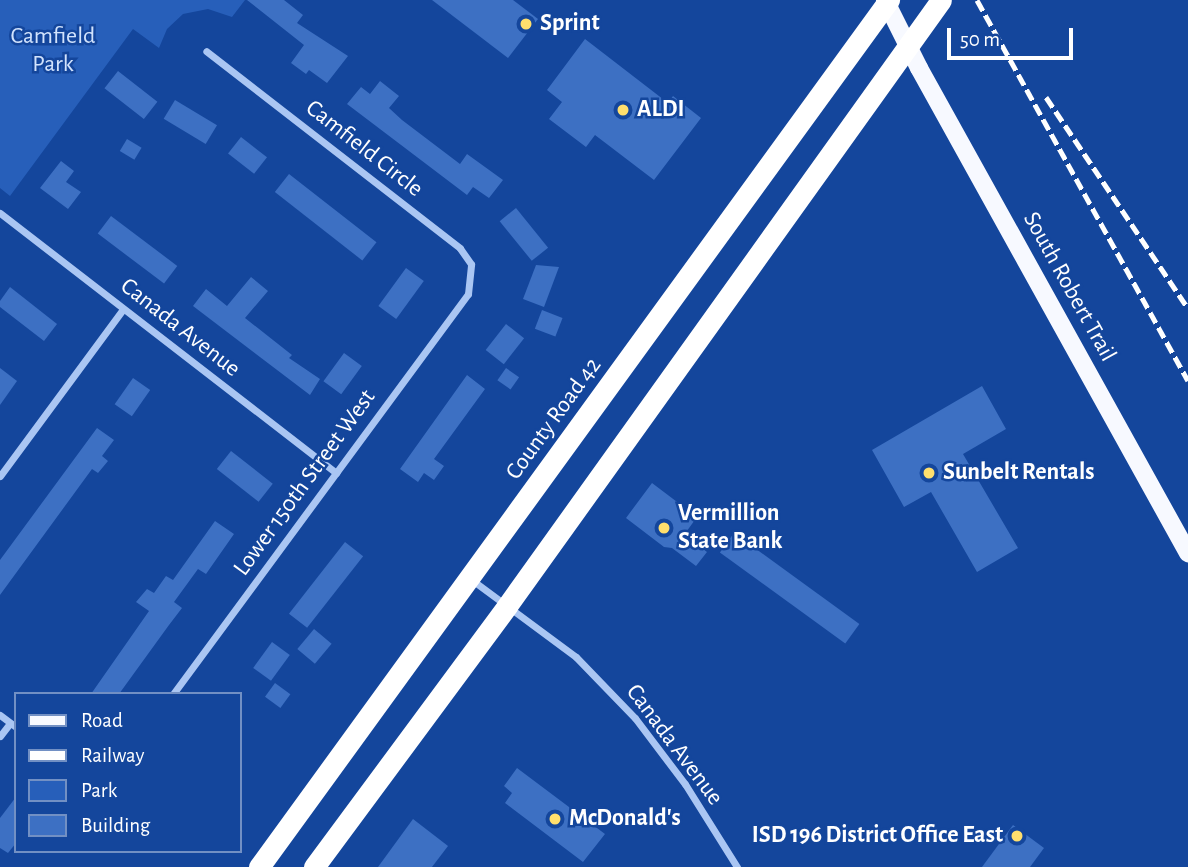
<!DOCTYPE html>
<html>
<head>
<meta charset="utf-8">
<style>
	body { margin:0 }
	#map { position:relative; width:1188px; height:867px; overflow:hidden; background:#14469c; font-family:"Alegreya Sans",sans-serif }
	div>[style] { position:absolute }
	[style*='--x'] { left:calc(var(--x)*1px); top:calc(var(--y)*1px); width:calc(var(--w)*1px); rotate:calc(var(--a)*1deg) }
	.green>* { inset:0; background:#275fba }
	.building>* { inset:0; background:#3d70c3; transform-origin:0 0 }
	.street>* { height:7px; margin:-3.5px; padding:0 3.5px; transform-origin:3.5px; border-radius:3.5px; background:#aac6f3 }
	.primary>* { height:18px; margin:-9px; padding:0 9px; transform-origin:9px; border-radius:9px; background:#f7f9ff }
	.highway>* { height:21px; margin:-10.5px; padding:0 10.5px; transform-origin:10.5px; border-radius:10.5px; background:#fff }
	.rail>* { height:5px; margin-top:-2.5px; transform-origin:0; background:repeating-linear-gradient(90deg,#fff 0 12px,transparent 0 17px) }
	.dots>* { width:19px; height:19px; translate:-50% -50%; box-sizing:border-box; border:4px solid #14469c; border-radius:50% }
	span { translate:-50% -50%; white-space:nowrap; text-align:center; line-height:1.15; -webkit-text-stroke:5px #14469c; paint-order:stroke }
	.poi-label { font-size:24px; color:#fff; font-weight:700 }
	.left { translate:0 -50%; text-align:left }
	.right { translate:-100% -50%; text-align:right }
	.park-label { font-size:24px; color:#d2e3fd }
	.street-label { font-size:24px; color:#fff }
	.legend { position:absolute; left:14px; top:692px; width:228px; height:161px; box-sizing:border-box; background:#14469c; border:2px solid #7290c4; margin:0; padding:9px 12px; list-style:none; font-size:21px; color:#fff }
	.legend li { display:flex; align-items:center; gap:14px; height:35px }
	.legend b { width:35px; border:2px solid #7290c4 }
	.scale { position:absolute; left:947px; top:28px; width:126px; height:32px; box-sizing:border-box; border:4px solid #fff; border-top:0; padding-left:9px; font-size:21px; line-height:24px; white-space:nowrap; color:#fff; -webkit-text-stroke:5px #14469c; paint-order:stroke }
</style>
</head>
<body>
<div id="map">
	<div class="green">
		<i style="clip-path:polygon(0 0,245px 0,232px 17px,208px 9px,183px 14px,167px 29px,159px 48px,133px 29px,10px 196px,0 188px)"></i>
	</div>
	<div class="building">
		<i style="clip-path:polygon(247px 0,284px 0,303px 15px,297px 23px,348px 56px,327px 83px,309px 70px,306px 74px,291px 63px,304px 45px)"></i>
		<i style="clip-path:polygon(432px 0,513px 0,538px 19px,508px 58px)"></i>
		<i style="clip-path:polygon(585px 39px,668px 103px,673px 96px,701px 118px,654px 180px,595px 135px,586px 147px,549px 119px,562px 102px,547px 90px)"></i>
		<i style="left:118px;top:71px;width:50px;height:22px;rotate:38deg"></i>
		<i style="clip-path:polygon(380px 81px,399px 96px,389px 108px,402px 120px,460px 164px,467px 154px,503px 180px,489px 198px,473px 187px,467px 195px,347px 104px,361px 87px,370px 94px)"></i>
		<i style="left:175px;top:100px;width:49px;height:22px;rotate:31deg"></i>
		<i style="left:241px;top:137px;width:33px;height:21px;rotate:38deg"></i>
		<i style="left:127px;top:139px;width:17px;height:14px;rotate:31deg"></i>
		<i style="clip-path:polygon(61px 161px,74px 171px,66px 182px,81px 192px,68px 209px,40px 188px)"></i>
		<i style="left:289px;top:174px;width:111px;height:23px;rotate:38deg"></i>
		<i style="left:516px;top:208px;width:51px;height:21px;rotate:51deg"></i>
		<i style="left:111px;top:216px;width:83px;height:22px;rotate:37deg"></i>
		<i style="clip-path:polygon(536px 265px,559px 267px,544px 307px,523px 299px)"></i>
		<i style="left:406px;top:268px;width:22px;height:47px;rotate:36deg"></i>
		<i style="clip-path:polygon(251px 277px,268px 291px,245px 318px,292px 355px,289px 358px,320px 379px,310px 395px,193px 306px,206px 289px,227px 306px)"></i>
		<i style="clip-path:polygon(10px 287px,57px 324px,44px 341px,0 307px,0 301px)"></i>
		<i style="left:542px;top:310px;width:22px;height:20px;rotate:21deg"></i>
		<i style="left:506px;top:324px;width:23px;height:33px;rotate:38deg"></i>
		<i style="left:344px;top:353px;width:22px;height:35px;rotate:36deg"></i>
		<i style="clip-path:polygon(0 368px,17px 381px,0 405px)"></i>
		<i style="left:506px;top:368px;width:16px;height:15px;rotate:35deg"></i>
		<i style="clip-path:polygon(467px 375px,485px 389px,434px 459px,444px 466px,434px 480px,424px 473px,418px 482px,400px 469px)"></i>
		<i style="left:133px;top:378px;width:21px;height:32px;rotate:35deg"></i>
		<i style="clip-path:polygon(982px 386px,1006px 429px,963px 454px,1018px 548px,977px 572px,931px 492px,904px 507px,872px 450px)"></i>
		<i style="clip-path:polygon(97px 428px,114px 440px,102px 456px,108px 461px,98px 473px,92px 469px,0 595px,0 560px)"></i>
		<i style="left:231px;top:451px;width:53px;height:23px;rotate:38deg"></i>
		<i style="clip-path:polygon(652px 483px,697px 517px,684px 535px,707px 552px,696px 566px,672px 548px,664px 547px,626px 518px)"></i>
		<i style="clip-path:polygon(215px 521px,234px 534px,206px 574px,198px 569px,174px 602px,182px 608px,169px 625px,119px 694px,91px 694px,149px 611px,136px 602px,147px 589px,154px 593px,166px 576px,173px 580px)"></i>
		<i style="left:734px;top:533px;width:155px;height:24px;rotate:36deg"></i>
		<i style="left:345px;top:542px;width:23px;height:91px;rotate:38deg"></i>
		<i style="left:314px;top:629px;width:23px;height:26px;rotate:40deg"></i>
		<i style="left:272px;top:642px;width:22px;height:32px;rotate:36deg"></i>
		<i style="left:275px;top:683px;width:19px;height:17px;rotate:36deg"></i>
		<i style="clip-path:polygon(517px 768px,605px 834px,583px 862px,505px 803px,512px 793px,504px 786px)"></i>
		<i style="clip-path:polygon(16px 797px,16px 843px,8px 853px,0 848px,0 818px)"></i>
		<i style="clip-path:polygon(413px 819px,448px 846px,432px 867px,378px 867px)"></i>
		<i style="clip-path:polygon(1013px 825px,1044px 848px,1030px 867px,982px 867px)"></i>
	</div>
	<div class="street">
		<i style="--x:0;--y:213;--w:425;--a:37.7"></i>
		<i style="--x:0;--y:476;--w:207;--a:-53.6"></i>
		<i style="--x:472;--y:580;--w:129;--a:36.5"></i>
		<i style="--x:576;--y:657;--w:85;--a:46"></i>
		<i style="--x:635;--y:718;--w:83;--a:52.9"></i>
		<i style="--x:685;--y:784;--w:98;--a:57.9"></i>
		<i style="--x:173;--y:694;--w:497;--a:-53.6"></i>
		<i style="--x:468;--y:294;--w:30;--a:-84"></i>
		<i style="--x:471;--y:264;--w:19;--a:-125"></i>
		<i style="--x:460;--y:248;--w:321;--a:-142.2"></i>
		<i style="--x:0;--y:715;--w:20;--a:37"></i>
		<i style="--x:0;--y:736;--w:16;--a:-52"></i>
	</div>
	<div class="primary">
		<i style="--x:885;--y:0;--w:76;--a:63.4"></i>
		<i style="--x:919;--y:68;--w:555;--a:60.99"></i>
	</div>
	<div class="highway">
		<i style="--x:259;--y:867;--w:1072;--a:-54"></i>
		<i style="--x:314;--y:867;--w:325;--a:-53.5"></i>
		<i style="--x:507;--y:606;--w:745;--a:-54.39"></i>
	</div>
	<div class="rail">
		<i style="--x:977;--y:0;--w:435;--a:61"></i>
		<i style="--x:1046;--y:97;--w:254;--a:56.1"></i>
	</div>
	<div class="dots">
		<i style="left:526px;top:24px;background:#ffdf6d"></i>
		<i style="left:623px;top:110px;background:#ffdf6d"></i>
		<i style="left:929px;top:473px;background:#ffdf6d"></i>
		<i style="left:664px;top:528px;background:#ffdf6d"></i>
		<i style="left:555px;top:819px;background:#ffdf6d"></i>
		<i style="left:1017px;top:836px;background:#ffdf6d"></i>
	</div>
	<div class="poi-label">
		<span class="left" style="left:540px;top:24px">Sprint</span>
		<span class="left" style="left:637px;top:110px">ALDI</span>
		<span class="left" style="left:943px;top:473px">Sunbelt Rentals</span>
		<span class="left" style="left:678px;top:528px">Vermillion<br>State Bank</span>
		<span class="left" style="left:569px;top:819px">McDonald's</span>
		<span class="right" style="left:1003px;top:836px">ISD 196 District Office East</span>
	</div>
	<div class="park-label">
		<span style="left:53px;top:51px">Camfield<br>Park</span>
	</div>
	<div class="street-label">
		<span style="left:364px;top:149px;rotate:38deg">Camfield Circle</span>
		<span style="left:1069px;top:287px;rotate:61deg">South Robert Trail</span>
		<span style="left:180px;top:328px;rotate:38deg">Canada Avenue</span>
		<span style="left:554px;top:419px;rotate:-54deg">County Road 42</span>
		<span style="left:305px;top:483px;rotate:-54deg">Lower 150th Street West</span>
		<span style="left:674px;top:745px;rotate:53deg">Canada Avenue</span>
	</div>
	<ul class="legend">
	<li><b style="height:9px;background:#f7f9ff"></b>Road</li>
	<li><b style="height:9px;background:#fff"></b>Railway</li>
	<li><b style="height:19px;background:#275fba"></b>Park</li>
	<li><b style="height:19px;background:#3d70c3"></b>Building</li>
	</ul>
	<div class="scale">50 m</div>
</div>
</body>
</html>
